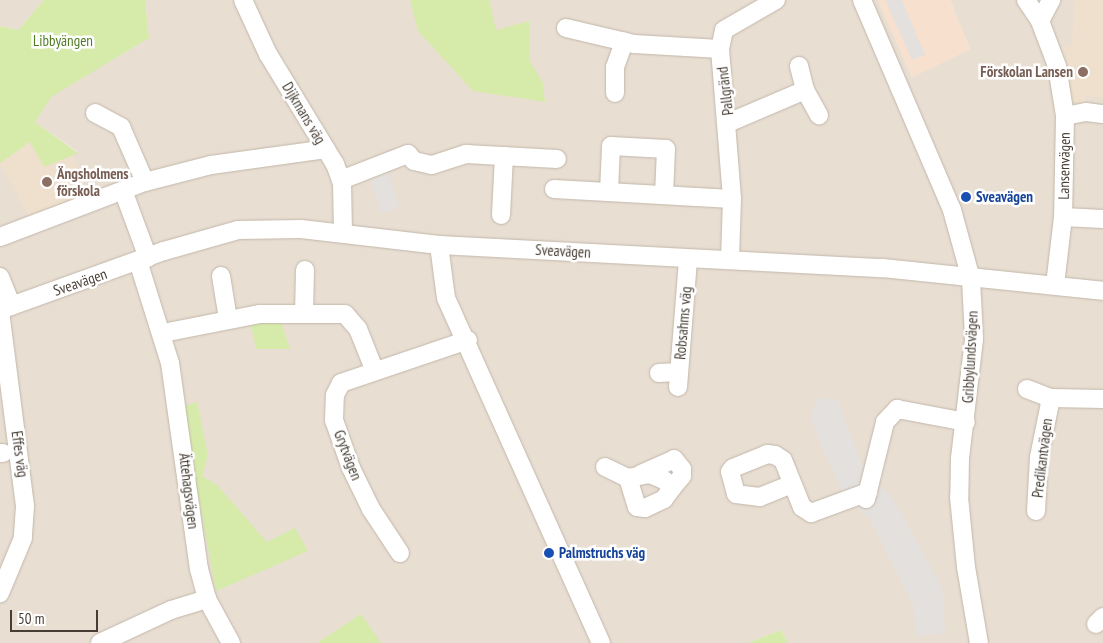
<!DOCTYPE html>
<html>
<head>
<meta charset="utf-8">
<style>
	body { margin:0 }
	#map { position:relative; width:1103px; height:643px; overflow:hidden; background:#f4ede4; font-family:"PT Sans Narrow",sans-serif }
	div>[style] { position:absolute }
	[style*='--x'] { left:calc(var(--x)*1px); top:calc(var(--y)*1px); width:calc(var(--w)*1px); rotate:calc(var(--a)*1deg) }
	.residential>* { inset:0; background:#e8ded2 }
	.commercial>* { inset:0; background:#f7e1ce }
	.education>* { inset:0; background:#eee0cd }
	.green>* { inset:0; background:#d6ebaa }
	.parking>* { inset:0; background:#e4e0dd; transform-origin:0 0 }
	.roads { filter:drop-shadow(0 0 1px #c3b7a9) drop-shadow(0 0 1px #c3b7a9) }
	.minor>* { height:18px; margin:-9px; padding:0 9px; transform-origin:9px; border-radius:9px; background:#fff }
	.dots>* { width:14px; height:14px; translate:-50% -50%; box-sizing:border-box; border:2px solid #fff; border-radius:50% }
	span { translate:-50% -50%; white-space:nowrap; text-align:center; line-height:1.15; -webkit-text-stroke:5px #fff; paint-order:stroke }
	.park-label { font-size:15px; color:#507c23 }
	.education-label { font-size:15px; color:#785e54; font-weight:700 }
	.right { translate:-100% -50%; text-align:right }
	.left { translate:0 -50%; text-align:left }
	.street-label { font-size:15px; color:#463d34 }
	.transit-label { font-size:15px; color:#164399; font-weight:700 }
	.scale { position:absolute; left:10px; top:610px; width:88px; height:22px; box-sizing:border-box; border:2px solid #463d34; border-top:0; padding-left:6px; font-size:15px; line-height:18px; white-space:nowrap; color:#463d34; -webkit-text-stroke:4px #fff; paint-order:stroke }
</style>
</head>
<body>
<div id="map">
	<div class="residential">
		<i style="clip-path:polygon(0 0,44px 0,18px 30px,0 26px)"></i>
		<i style="clip-path:polygon(145px 0,878px 0,912px 77px,970px 49px,950px 0,1103px 0,1103px 643px,788px 643px,781px 630px,748px 643px,0 643px,0 163px,30px 142px,78px 152px,35px 122px,51px 96px,149px 38px)"></i>
	</div>
	<div class="commercial">
		<i style="clip-path:polygon(878px 0,950px 0,970px 49px,912px 77px)"></i>
	</div>
	<div class="education">
		<i style="clip-path:polygon(1074px 0,1103px 0,1103px 98px,1086px 96px,1085px 106px,1069px 99px,1059px 49px,1072px 45px)"></i>
		<i style="clip-path:polygon(30px 142px,44px 167px,73px 155px,89px 197px,31px 221px,0 163px)"></i>
	</div>
	<div class="green">
		<i style="clip-path:polygon(44px 0,145px 0,149px 38px,51px 97px,35px 122px,78px 153px,44px 167px,30px 142px,0 163px,0 26px,18px 30px)"></i>
		<i style="clip-path:polygon(410px 0,489px 0,496px 30px,529px 21px,529px 60px,543px 83px,545px 102px,473px 91px,418px 31px)"></i>
		<i style="clip-path:polygon(280px 319px,290px 349px,256px 349px,250px 321px)"></i>
		<i style="clip-path:polygon(197px 402px,208px 455px,202px 476px,217px 485px,267px 542px,295px 528px,308px 551px,216px 591px,182px 407px)"></i>
		<i style="clip-path:polygon(361px 614px,381px 643px,317px 643px)"></i>
		<i style="clip-path:polygon(781px 630px,788px 643px,748px 643px)"></i>
	</div>
	<div class="parking">
		<i style="clip-path:polygon(885px 0,902px 0,925px 55px,912px 60px)"></i>
		<i style="left:386px;top:166px;width:44px;height:19px;rotate:72deg"></i>
		<i style="clip-path:polygon(818px 398px,837px 400px,864px 470px,890px 494px,942px 587px,945px 633px,916px 636px,913px 604px,870px 519px,843px 494px,810px 418px)"></i>
	</div>
	<div class="roads">
		<div class="minor">
			<i style="--x:243;--y:0;--w:60;--a:65.2"></i>
			<i style="--x:268;--y:54;--w:129;--a:58.7"></i>
			<i style="--x:335;--y:164;--w:20;--a:70"></i>
			<i style="--x:342;--y:183;--w:49;--a:88.8"></i>
			<i style="--x:862;--y:0;--w:228;--a:66.8"></i>
			<i style="--x:952;--y:210;--w:72;--a:74.6"></i>
			<i style="--x:971;--y:279;--w:60;--a:87.1"></i>
			<i style="--x:974;--y:339;--w:120;--a:96.7"></i>
			<i style="--x:960;--y:458;--w:39;--a:91"></i>
			<i style="--x:959;--y:497;--w:70;--a:84.3"></i>
			<i style="--x:966;--y:567;--w:77;--a:80.3"></i>
			<i style="--x:1026;--y:0;--w:25;--a:56"></i>
			<i style="--x:1040;--y:21;--w:48;--a:69.3"></i>
			<i style="--x:1057;--y:66;--w:51;--a:80.9"></i>
			<i style="--x:1065;--y:116;--w:101;--a:91.1"></i>
			<i style="--x:1063;--y:217;--w:68;--a:96.7"></i>
			<i style="--x:1040;--y:21;--w:24;--a:-62"></i>
			<i style="--x:566;--y:28;--w:70;--a:13.2"></i>
			<i style="--x:634;--y:44;--w:86;--a:3.3"></i>
			<i style="--x:720;--y:49;--w:150;--a:85.4"></i>
			<i style="--x:732;--y:199;--w:60;--a:91.9"></i>
			<i style="--x:720;--y:49;--w:19;--a:-78"></i>
			<i style="--x:724;--y:30;--w:60;--a:-30"></i>
			<i style="--x:799;--y:66;--w:25;--a:76"></i>
			<i style="--x:805;--y:90;--w:29;--a:61"></i>
			<i style="--x:615;--y:93;--w:26;--a:-90"></i>
			<i style="--x:615;--y:67;--w:27;--a:-70"></i>
			<i style="--x:95;--y:113;--w:30;--a:28"></i>
			<i style="--x:121;--y:127;--w:60;--a:66.4"></i>
			<i style="--x:1065;--y:116;--w:21;--a:-11"></i>
			<i style="--x:1086;--y:112;--w:17;--a:7"></i>
			<i style="--x:728;--y:123;--w:84;--a:-23.2"></i>
			<i style="--x:341;--y:180;--w:72;--a:-21.2"></i>
			<i style="--x:408;--y:154;--w:9;--a:49"></i>
			<i style="--x:414;--y:161;--w:18;--a:13"></i>
			<i style="--x:432;--y:165;--w:36;--a:-18"></i>
			<i style="--x:466;--y:154;--w:91;--a:3.1"></i>
			<i style="--x:554;--y:189;--w:178;--a:3.2"></i>
			<i style="--x:609;--y:192;--w:46;--a:-87.5"></i>
			<i style="--x:611;--y:146;--w:55;--a:3.1"></i>
			<i style="--x:666;--y:149;--w:46;--a:92.5"></i>
			<i style="--x:124;--y:193;--w:69;--a:69.7"></i>
			<i style="--x:501;--y:215;--w:59;--a:-87.1"></i>
			<i style="--x:1063;--y:217;--w:40;--a:2.9"></i>
			<i style="--x:0;--y:237;--w:155;--a:-20.8"></i>
			<i style="--x:145;--y:182;--w:68;--a:-14.4"></i>
			<i style="--x:211;--y:165;--w:116;--a:-7.9"></i>
			<i style="--x:439;--y:245;--w:53;--a:82.5"></i>
			<i style="--x:446;--y:298;--w:378;--a:65.8"></i>
			<i style="--x:138;--y:261;--w:107;--a:72.6"></i>
			<i style="--x:170;--y:363;--w:208;--a:82"></i>
			<i style="--x:199;--y:569;--w:31;--a:75"></i>
			<i style="--x:207;--y:599;--w:50;--a:61.4"></i>
			<i style="--x:221;--y:276;--w:44;--a:80.8"></i>
			<i style="--x:0;--y:277;--w:31;--a:68"></i>
			<i style="--x:0;--y:310;--w:174;--a:-19.8"></i>
			<i style="--x:164;--y:251;--w:77;--a:-15.8"></i>
			<i style="--x:238;--y:230;--w:63;--a:-0.9"></i>
			<i style="--x:301;--y:229;--w:139;--a:6.6"></i>
			<i style="--x:439;--y:245;--w:444;--a:3"></i>
			<i style="--x:882;--y:268;--w:222;--a:5.9"></i>
			<i style="--x:0;--y:311;--w:197;--a:82.7"></i>
			<i style="--x:25;--y:506;--w:32;--a:94"></i>
			<i style="--x:23;--y:538;--w:60;--a:112.7"></i>
			<i style="--x:304;--y:314;--w:44;--a:-88.7"></i>
			<i style="--x:163;--y:333;--w:99;--a:-11.1"></i>
			<i style="--x:260;--y:314;--w:85;--a:0"></i>
			<i style="--x:345;--y:314;--w:20;--a:49"></i>
			<i style="--x:358;--y:329;--w:43;--a:68.2"></i>
			<i style="--x:659;--y:373;--w:20;--a:-3"></i>
			<i style="--x:678;--y:387;--w:128;--a:-85.5"></i>
			<i style="--x:1027;--y:389;--w:26;--a:21"></i>
			<i style="--x:0;--y:453;--w:3;--a:0"></i>
			<i style="--x:605;--y:467;--w:25;--a:26"></i>
			<i style="--x:628;--y:478;--w:30;--a:73"></i>
			<i style="--x:637;--y:507;--w:8;--a:7"></i>
			<i style="--x:645;--y:508;--w:21;--a:-25"></i>
			<i style="--x:664;--y:499;--w:14;--a:-54"></i>
			<i style="--x:672;--y:488;--w:11;--a:-135"></i>
			<i style="--x:664;--y:480;--w:15;--a:-157"></i>
			<i style="--x:650;--y:474;--w:22;--a:170"></i>
			<i style="--x:641;--y:474;--w:36;--a:-24"></i>
			<i style="--x:674;--y:459;--w:13;--a:51"></i>
			<i style="--x:682;--y:469;--w:7;--a:90"></i>
			<i style="--x:682;--y:476;--w:16;--a:130"></i>
			<i style="--x:792;--y:484;--w:35;--a:158"></i>
			<i style="--x:760;--y:497;--w:24;--a:-173"></i>
			<i style="--x:736;--y:494;--w:23;--a:-105"></i>
			<i style="--x:730;--y:472;--w:5;--a:-53"></i>
			<i style="--x:733;--y:468;--w:37;--a:-22"></i>
			<i style="--x:767;--y:454;--w:8;--a:7"></i>
			<i style="--x:775;--y:455;--w:9;--a:32"></i>
			<i style="--x:783;--y:460;--w:51;--a:68"></i>
			<i style="--x:802;--y:507;--w:11;--a:34"></i>
			<i style="--x:811;--y:513;--w:61;--a:-20.2"></i>
			<i style="--x:866;--y:499;--w:79;--a:-76.1"></i>
			<i style="--x:885;--y:422;--w:18;--a:-47"></i>
			<i style="--x:897;--y:409;--w:70;--a:10.7"></i>
			<i style="--x:1036;--y:511;--w:54;--a:-86.8"></i>
			<i style="--x:1039;--y:457;--w:60;--a:-78.5"></i>
			<i style="--x:1051;--y:398;--w:52;--a:1.1"></i>
			<i style="--x:400;--y:553;--w:53;--a:-123.4"></i>
			<i style="--x:371;--y:509;--w:46;--a:-116"></i>
			<i style="--x:351;--y:468;--w:51;--a:-109.5"></i>
			<i style="--x:334;--y:420;--w:25;--a:-88"></i>
			<i style="--x:335;--y:395;--w:13;--a:-63"></i>
			<i style="--x:341;--y:383;--w:134;--a:-18.7"></i>
			<i style="--x:1096;--y:624;--w:10;--a:-45"></i>
			<i style="--x:100;--y:643;--w:78;--a:-24.9"></i>
			<i style="--x:171;--y:610;--w:38;--a:-17"></i>
		</div>
	</div>
	<div class="dots">
		<i style="left:1083px;top:72px;background:#8d6e63"></i>
		<i style="left:47px;top:182px;background:#8d6e63"></i>
		<i style="left:966px;top:197px;background:#1a4fb4"></i>
		<i style="left:549px;top:553px;background:#1a4fb4"></i>
	</div>
	<div class="park-label">
		<span style="left:63px;top:41px">Libbyängen</span>
	</div>
	<div class="education-label">
		<span class="right" style="left:1073px;top:72px">Förskolan Lansen</span>
		<span class="left" style="left:57px;top:182px">Ängsholmens<br>förskola</span>
	</div>
	<div class="street-label">
		<span style="left:725px;top:91px;rotate:-97deg">Pallgränd</span>
		<span style="left:304px;top:113px;rotate:59deg">Dijkmans väg</span>
		<span style="left:1064px;top:166px;rotate:-89deg">Lansenvägen</span>
		<span style="left:563px;top:251px;rotate:3deg">Sveavägen</span>
		<span style="left:80px;top:282px;rotate:-19deg">Sveavägen</span>
		<span style="left:683px;top:323px;rotate:-85deg">Robsahms väg</span>
		<span style="left:970px;top:357px;rotate:-87deg">Gribbylundsvägen</span>
		<span style="left:20px;top:454px;rotate:82deg">Effes väg</span>
		<span style="left:348px;top:455px;rotate:69deg">Grytvägen</span>
		<span style="left:1042px;top:458px;rotate:-83deg">Predikantvägen</span>
		<span style="left:189px;top:491px;rotate:83deg">Ättehagsvägen</span>
	</div>
	<div class="transit-label">
		<span class="left" style="left:976px;top:197px">Sveavägen</span>
		<span class="left" style="left:559px;top:553px">Palmstruchs väg</span>
	</div>
	<div class="scale">50 m</div>
</div>
</body>
</html>
